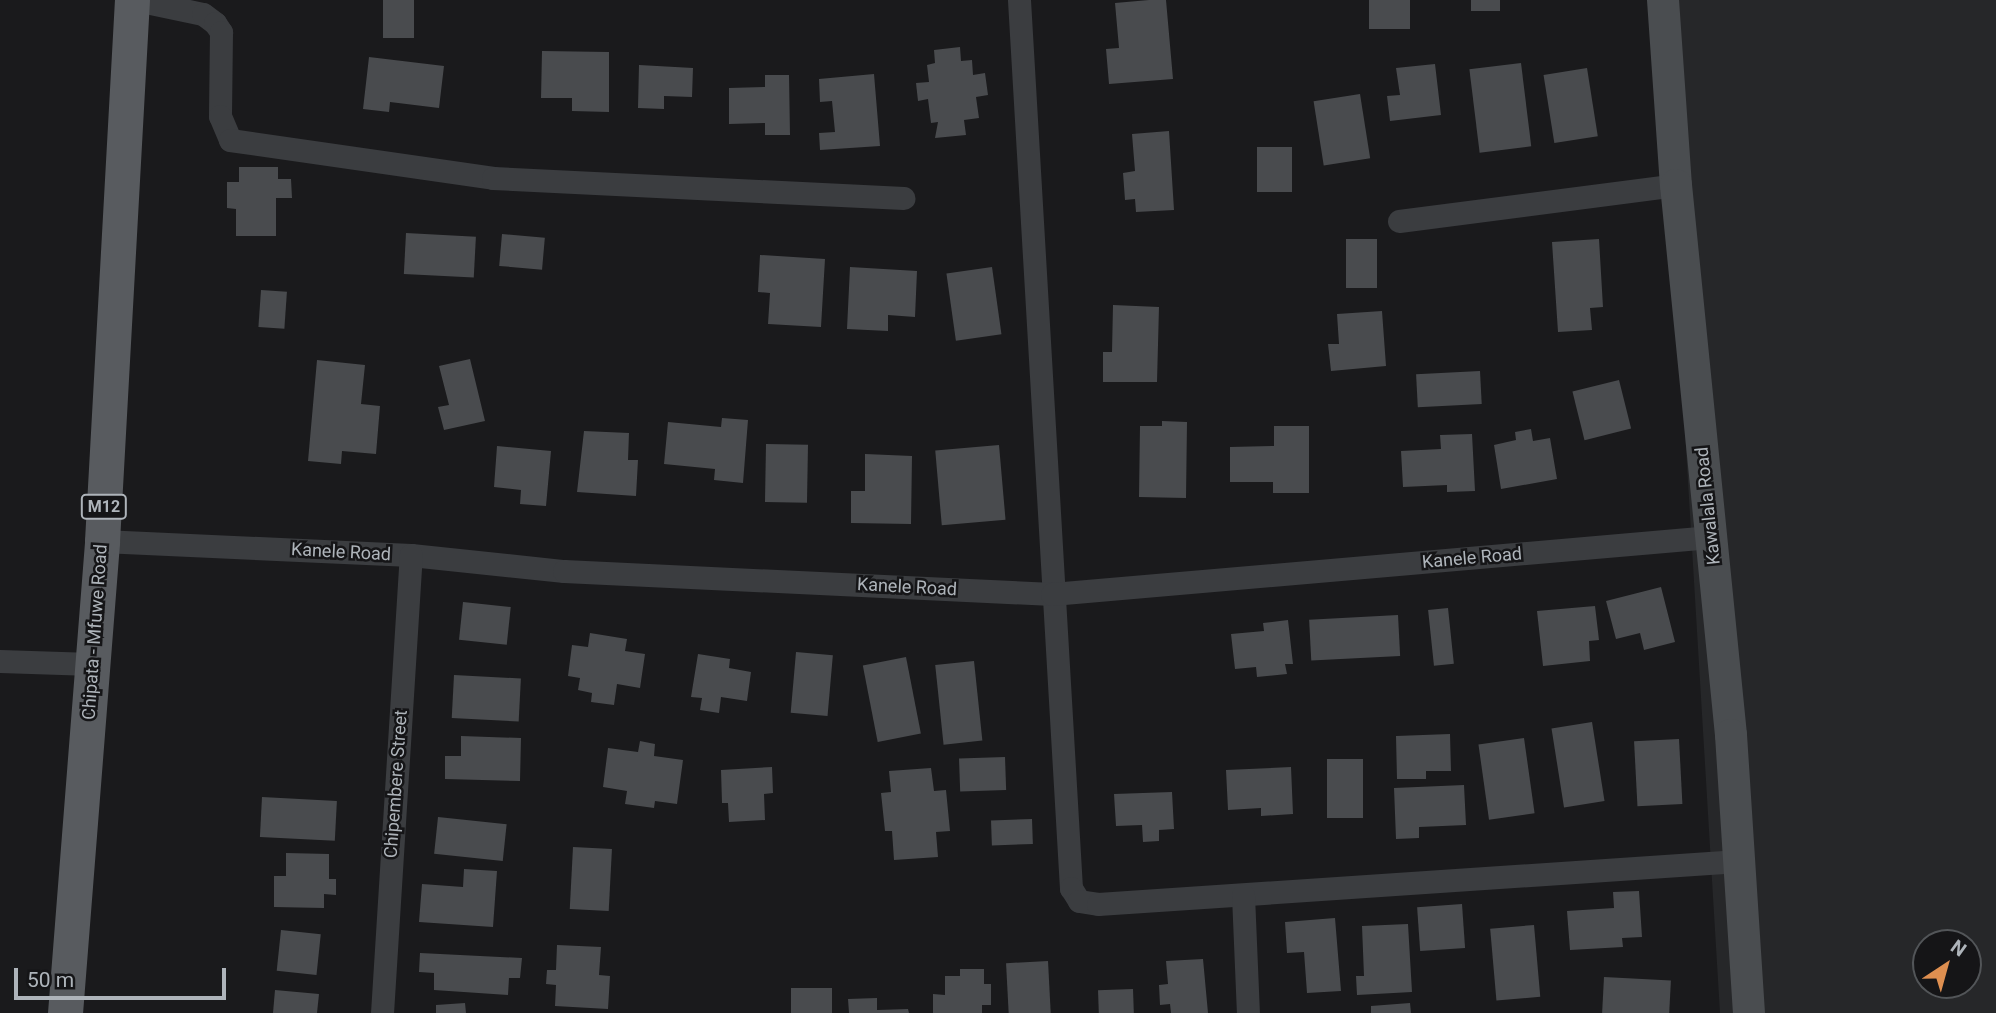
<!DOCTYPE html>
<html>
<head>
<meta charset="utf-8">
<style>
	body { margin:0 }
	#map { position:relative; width:1996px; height:1013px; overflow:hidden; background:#1a1a1c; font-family:Roboto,sans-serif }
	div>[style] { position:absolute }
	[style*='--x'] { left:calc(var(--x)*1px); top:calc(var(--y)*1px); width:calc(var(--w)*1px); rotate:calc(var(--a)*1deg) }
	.built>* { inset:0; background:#262729 }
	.building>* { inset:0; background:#494b4e; transform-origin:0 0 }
	.street>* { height:23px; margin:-11.5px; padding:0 11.5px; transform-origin:11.5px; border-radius:11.5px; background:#3b3d40 }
	.secondary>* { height:32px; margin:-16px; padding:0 16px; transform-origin:16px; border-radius:16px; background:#4a4d50 }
	.primary>* { height:35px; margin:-17.5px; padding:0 17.5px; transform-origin:17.5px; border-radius:17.5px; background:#585b5f }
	span { translate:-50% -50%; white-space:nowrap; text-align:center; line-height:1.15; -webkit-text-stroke:5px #151517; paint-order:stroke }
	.shield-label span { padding:2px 5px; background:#151517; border:2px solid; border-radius:5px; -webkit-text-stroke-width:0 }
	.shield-label { font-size:16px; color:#aeb4ba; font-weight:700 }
	.street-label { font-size:18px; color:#aeb4ba }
	.north { position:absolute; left:1912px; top:929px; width:70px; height:70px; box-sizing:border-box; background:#151517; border:2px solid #525558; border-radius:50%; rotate:36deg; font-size:19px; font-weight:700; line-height:28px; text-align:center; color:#aeb4ba }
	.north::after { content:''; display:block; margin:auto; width:24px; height:32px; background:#de8f50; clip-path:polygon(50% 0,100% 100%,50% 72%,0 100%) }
	.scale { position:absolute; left:14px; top:968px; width:212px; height:32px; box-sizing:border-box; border:4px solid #aeb4ba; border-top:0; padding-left:9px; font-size:21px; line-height:24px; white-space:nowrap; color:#aeb4ba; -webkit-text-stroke:5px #151517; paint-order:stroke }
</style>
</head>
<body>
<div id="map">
	<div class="built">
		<i style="clip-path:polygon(evenodd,1659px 0,1996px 0,1996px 1013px,1720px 1013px,1659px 0,1926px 943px,1968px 943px,1968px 985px,1926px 985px,1926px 943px)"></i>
	</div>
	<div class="building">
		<i style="left:383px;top:0;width:31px;height:38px"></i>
		<i style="clip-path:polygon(1149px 0,1166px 0,1173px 79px,1109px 84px,1106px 49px,1119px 48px,1115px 3px)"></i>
		<i style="left:1369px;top:0;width:41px;height:29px"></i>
		<i style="left:1471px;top:0;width:29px;height:11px"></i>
		<i style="clip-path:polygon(960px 47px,961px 61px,972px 60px,973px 75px,985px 73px,988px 95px,976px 97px,979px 118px,964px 120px,966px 135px,935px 138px,938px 122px,931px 123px,928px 99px,918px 101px,916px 83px,929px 82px,927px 65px,935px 63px,934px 50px)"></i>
		<i style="clip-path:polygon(542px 51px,609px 52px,609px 112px,572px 111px,572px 98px,541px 98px)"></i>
		<i style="clip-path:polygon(369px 57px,444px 66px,439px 108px,390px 102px,389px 112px,363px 109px)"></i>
		<i style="left:1521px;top:63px;width:84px;height:52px;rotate:83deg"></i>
		<i style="clip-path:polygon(1435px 64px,1441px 115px,1390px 121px,1387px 96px,1400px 95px,1396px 68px)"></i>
		<i style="clip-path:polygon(639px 65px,693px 68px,692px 97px,664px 96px,664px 109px,638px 108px)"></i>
		<i style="left:1587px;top:68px;width:69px;height:44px;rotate:81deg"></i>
		<i style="clip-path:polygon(874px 74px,880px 146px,820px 150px,819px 133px,835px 132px,832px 101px,820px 102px,819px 79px)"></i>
		<i style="clip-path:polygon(765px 75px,789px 75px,790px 135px,765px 135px,765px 123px,729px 124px,729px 88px,765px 87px)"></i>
		<i style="left:1360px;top:94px;width:65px;height:47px;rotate:81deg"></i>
		<i style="clip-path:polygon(1169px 131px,1174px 210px,1136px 212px,1135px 199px,1125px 200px,1123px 173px,1135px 171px,1132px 134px)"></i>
		<i style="left:1257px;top:147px;width:35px;height:45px"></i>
		<i style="clip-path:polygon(239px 167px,278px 167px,278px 179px,291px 179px,292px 198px,276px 198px,276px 236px,236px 236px,236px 209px,227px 208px,227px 182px,239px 182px)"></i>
		<i style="left:406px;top:233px;width:70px;height:41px;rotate:3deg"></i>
		<i style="left:502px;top:234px;width:43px;height:32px;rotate:5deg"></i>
		<i style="left:1346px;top:239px;width:31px;height:49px"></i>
		<i style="clip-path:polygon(1599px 239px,1603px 307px,1590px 308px,1592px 330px,1558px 332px,1552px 242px)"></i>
		<i style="clip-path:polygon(760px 255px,825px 259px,821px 327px,768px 324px,770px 293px,758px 292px)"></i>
		<i style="clip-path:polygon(850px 267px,917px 271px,915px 317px,888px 315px,888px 331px,847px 329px)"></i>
		<i style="left:992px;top:267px;width:68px;height:46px;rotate:82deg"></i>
		<i style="left:261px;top:290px;width:26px;height:37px;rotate:4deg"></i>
		<i style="clip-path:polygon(1113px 305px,1159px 307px,1157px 382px,1103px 382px,1103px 352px,1112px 352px)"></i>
		<i style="clip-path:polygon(1382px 311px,1386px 366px,1331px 371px,1328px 344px,1339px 344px,1337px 314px)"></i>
		<i style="clip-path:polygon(470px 359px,485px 421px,444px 430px,438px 407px,449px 405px,439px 366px)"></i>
		<i style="clip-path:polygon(317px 360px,365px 365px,361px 404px,380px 406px,376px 454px,342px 451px,341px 464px,308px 461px)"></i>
		<i style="left:1480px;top:371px;width:33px;height:64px;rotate:87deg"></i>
		<i style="left:1619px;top:380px;width:50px;height:48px;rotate:76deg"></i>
		<i style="clip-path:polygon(722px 418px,748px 420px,743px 483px,714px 480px,715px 469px,664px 464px,668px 422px,721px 427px)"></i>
		<i style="clip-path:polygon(1162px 421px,1187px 422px,1186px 498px,1139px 497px,1140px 426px,1162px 426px)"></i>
		<i style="clip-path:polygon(1274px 426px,1309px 426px,1309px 493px,1273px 493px,1273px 482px,1230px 482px,1230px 447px,1274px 446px)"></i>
		<i style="clip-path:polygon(1531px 429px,1533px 441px,1550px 438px,1557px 479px,1501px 489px,1494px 445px,1516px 440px,1515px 432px)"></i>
		<i style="clip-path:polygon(584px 431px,629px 433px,628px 460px,638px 460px,636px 496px,577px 492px)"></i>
		<i style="clip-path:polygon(1472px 434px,1475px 491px,1447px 492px,1447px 485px,1403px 487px,1401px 451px,1441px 449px,1440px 435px)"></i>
		<i style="left:766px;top:444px;width:42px;height:58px;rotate:1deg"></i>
		<i style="left:999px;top:445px;width:75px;height:64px;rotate:85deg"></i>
		<i style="clip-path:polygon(497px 446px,551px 451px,546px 506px,520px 504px,521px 490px,494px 487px)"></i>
		<i style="clip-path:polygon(865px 454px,912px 456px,911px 524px,851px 523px,851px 491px,865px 491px)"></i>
		<i style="clip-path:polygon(1661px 587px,1675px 642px,1644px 650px,1640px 633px,1616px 639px,1606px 601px)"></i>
		<i style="left:463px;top:602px;width:48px;height:38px;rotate:6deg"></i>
		<i style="clip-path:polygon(1595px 606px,1599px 640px,1589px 641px,1590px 661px,1543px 666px,1537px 611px)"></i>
		<i style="left:1448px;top:608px;width:56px;height:20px;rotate:84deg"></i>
		<i style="left:1398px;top:615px;width:41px;height:89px;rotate:87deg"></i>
		<i style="clip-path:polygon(1288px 620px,1293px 664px,1285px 664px,1287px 674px,1257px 677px,1256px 667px,1235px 669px,1231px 634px,1264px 631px,1263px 623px)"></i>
		<i style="clip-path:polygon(590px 633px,627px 639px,625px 651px,645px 654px,640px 688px,617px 684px,614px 705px,591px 702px,592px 693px,578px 690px,580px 678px,568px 676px,572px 645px,588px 647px)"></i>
		<i style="left:796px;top:652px;width:37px;height:61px;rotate:5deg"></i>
		<i style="clip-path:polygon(698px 654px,730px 659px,729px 668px,751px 672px,747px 701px,721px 697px,719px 713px,700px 710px,702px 698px,691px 697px)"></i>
		<i style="left:906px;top:657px;width:78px;height:44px;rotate:79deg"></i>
		<i style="left:974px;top:661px;width:80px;height:39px;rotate:84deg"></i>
		<i style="left:454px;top:675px;width:67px;height:43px;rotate:3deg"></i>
		<i style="left:1592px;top:722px;width:80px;height:41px;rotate:81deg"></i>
		<i style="clip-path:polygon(1450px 734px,1451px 771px,1426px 771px,1426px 779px,1397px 779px,1396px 736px)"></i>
		<i style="clip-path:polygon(461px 736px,521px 738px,520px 781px,445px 779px,445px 756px,461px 756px)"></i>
		<i style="left:1524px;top:738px;width:76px;height:46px;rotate:82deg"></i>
		<i style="left:1679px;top:739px;width:65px;height:45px;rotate:87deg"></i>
		<i style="clip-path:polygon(640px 741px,655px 744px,654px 756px,683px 760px,677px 804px,655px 801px,654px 808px,625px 804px,627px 791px,603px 787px,608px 748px,638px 752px)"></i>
		<i style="left:1005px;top:757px;width:33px;height:46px;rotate:88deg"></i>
		<i style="left:1327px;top:759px;width:36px;height:59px"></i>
		<i style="clip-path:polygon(772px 767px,773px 793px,764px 794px,765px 820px,729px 822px,728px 803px,722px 803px,721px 770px)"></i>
		<i style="clip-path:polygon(1291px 767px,1293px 814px,1261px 816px,1261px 808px,1228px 810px,1226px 770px)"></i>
		<i style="clip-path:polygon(931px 768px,934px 791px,946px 790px,950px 831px,936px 832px,938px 857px,894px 860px,892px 831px,885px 831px,881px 793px,891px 792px,889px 771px)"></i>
		<i style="clip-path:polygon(1464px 785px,1466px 825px,1419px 827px,1419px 838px,1396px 839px,1394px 788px)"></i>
		<i style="clip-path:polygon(1172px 792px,1174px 829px,1159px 830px,1159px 841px,1143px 842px,1142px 825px,1116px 826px,1114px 794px)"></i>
		<i style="left:262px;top:797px;width:75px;height:40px;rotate:3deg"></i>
		<i style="left:438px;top:817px;width:69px;height:37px;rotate:6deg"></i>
		<i style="left:1032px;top:819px;width:25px;height:41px;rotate:88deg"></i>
		<i style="left:573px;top:847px;width:39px;height:62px;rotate:3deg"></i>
		<i style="clip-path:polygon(286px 853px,329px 854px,329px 879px,336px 879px,336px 895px,324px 894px,324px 908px,274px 907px,274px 876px,286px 876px)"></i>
		<i style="clip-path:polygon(464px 869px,497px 871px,493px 927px,419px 922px,422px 884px,463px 887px)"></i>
		<i style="clip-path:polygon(1639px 891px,1642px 937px,1622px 938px,1623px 947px,1570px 950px,1567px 911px,1614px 908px,1613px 892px)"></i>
		<i style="left:1462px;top:904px;width:44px;height:45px;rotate:86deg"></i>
		<i style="clip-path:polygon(1335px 918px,1341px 991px,1307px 993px,1304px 952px,1287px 953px,1285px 922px)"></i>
		<i style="clip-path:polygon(1408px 924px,1412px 992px,1357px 995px,1356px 976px,1364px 976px,1362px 926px)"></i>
		<i style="left:1534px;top:925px;width:72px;height:44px;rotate:85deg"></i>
		<i style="left:281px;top:930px;width:40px;height:41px;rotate:6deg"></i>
		<i style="clip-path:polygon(557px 945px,601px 947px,599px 975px,610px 976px,608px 1009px,555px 1006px,556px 985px,546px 984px,547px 970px,556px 970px)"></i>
		<i style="clip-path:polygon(420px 953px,522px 958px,520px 978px,509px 978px,508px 995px,434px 990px,434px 973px,419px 972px)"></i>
		<i style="clip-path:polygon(1203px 959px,1208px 1013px,1171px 1013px,1170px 1004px,1160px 1005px,1159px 985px,1168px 984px,1166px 961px)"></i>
		<i style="left:1048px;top:961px;width:52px;height:42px;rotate:87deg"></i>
		<i style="clip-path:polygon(960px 969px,984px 969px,984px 984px,991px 984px,991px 1005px,982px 1005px,982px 1013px,933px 1013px,933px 994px,945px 995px,945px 976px,960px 976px)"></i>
		<i style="left:1604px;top:977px;width:67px;height:36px;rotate:3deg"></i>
		<i style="left:791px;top:988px;width:41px;height:25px"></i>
		<i style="left:1133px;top:989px;width:24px;height:35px;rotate:88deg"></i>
		<i style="clip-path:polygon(275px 990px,319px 994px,317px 1013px,273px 1013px)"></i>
		<i style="clip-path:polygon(877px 998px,877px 1010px,908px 1009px,909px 1013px,849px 1013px,848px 999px)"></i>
		<i style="clip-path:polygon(465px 1003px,466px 1013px,436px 1013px,436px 1005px)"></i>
		<i style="clip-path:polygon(1410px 1003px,1411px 1013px,1371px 1013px,1371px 1006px)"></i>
	</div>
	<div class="street">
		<i style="--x:136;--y:0;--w:68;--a:11.8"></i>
		<i style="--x:203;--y:14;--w:15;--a:37"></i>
		<i style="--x:215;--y:23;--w:11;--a:56"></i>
		<i style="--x:221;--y:32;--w:84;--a:90.7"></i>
		<i style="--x:220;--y:116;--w:26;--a:67"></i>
		<i style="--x:230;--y:140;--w:266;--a:8.2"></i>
		<i style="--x:493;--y:178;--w:411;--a:2.8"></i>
		<i style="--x:1019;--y:0;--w:890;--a:86.65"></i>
		<i style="--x:1071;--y:888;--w:15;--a:58"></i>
		<i style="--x:1079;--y:901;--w:19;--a:9"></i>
		<i style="--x:1098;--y:904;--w:642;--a:-3.84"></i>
		<i style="--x:1399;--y:221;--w:279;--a:-7.4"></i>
		<i style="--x:102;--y:541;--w:309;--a:2.6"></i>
		<i style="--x:411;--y:555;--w:154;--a:6"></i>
		<i style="--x:564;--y:571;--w:489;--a:2.7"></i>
		<i style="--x:1052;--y:594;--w:661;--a:-4.94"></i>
		<i style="--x:0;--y:661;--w:92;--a:1.9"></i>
		<i style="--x:1243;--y:895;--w:118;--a:87.6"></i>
		<i style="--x:382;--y:1013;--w:459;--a:-86.4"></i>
	</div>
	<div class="secondary">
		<i style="--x:1663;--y:0;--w:185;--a:86"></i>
		<i style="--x:1676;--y:185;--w:553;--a:84.29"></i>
		<i style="--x:1731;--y:735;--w:279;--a:86.3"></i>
	</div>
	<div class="primary">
		<i style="--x:65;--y:1013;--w:473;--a:-85.5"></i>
		<i style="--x:102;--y:541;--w:542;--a:-86.83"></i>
	</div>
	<div class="shield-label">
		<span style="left:104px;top:507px">M12</span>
	</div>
	<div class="street-label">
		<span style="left:1708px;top:506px;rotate:-96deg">Kawalala Road</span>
		<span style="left:341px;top:552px;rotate:3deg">Kanele Road</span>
		<span style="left:1472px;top:558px;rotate:-5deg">Kanele Road</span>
		<span style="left:907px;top:587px;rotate:3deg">Kanele Road</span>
		<span style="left:95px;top:632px;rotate:-86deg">Chipata - Mfuwe Road</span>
		<span style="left:396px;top:784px;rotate:-86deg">Chipembere Street</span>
	</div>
	<div class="north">N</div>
	<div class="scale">50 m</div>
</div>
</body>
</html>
